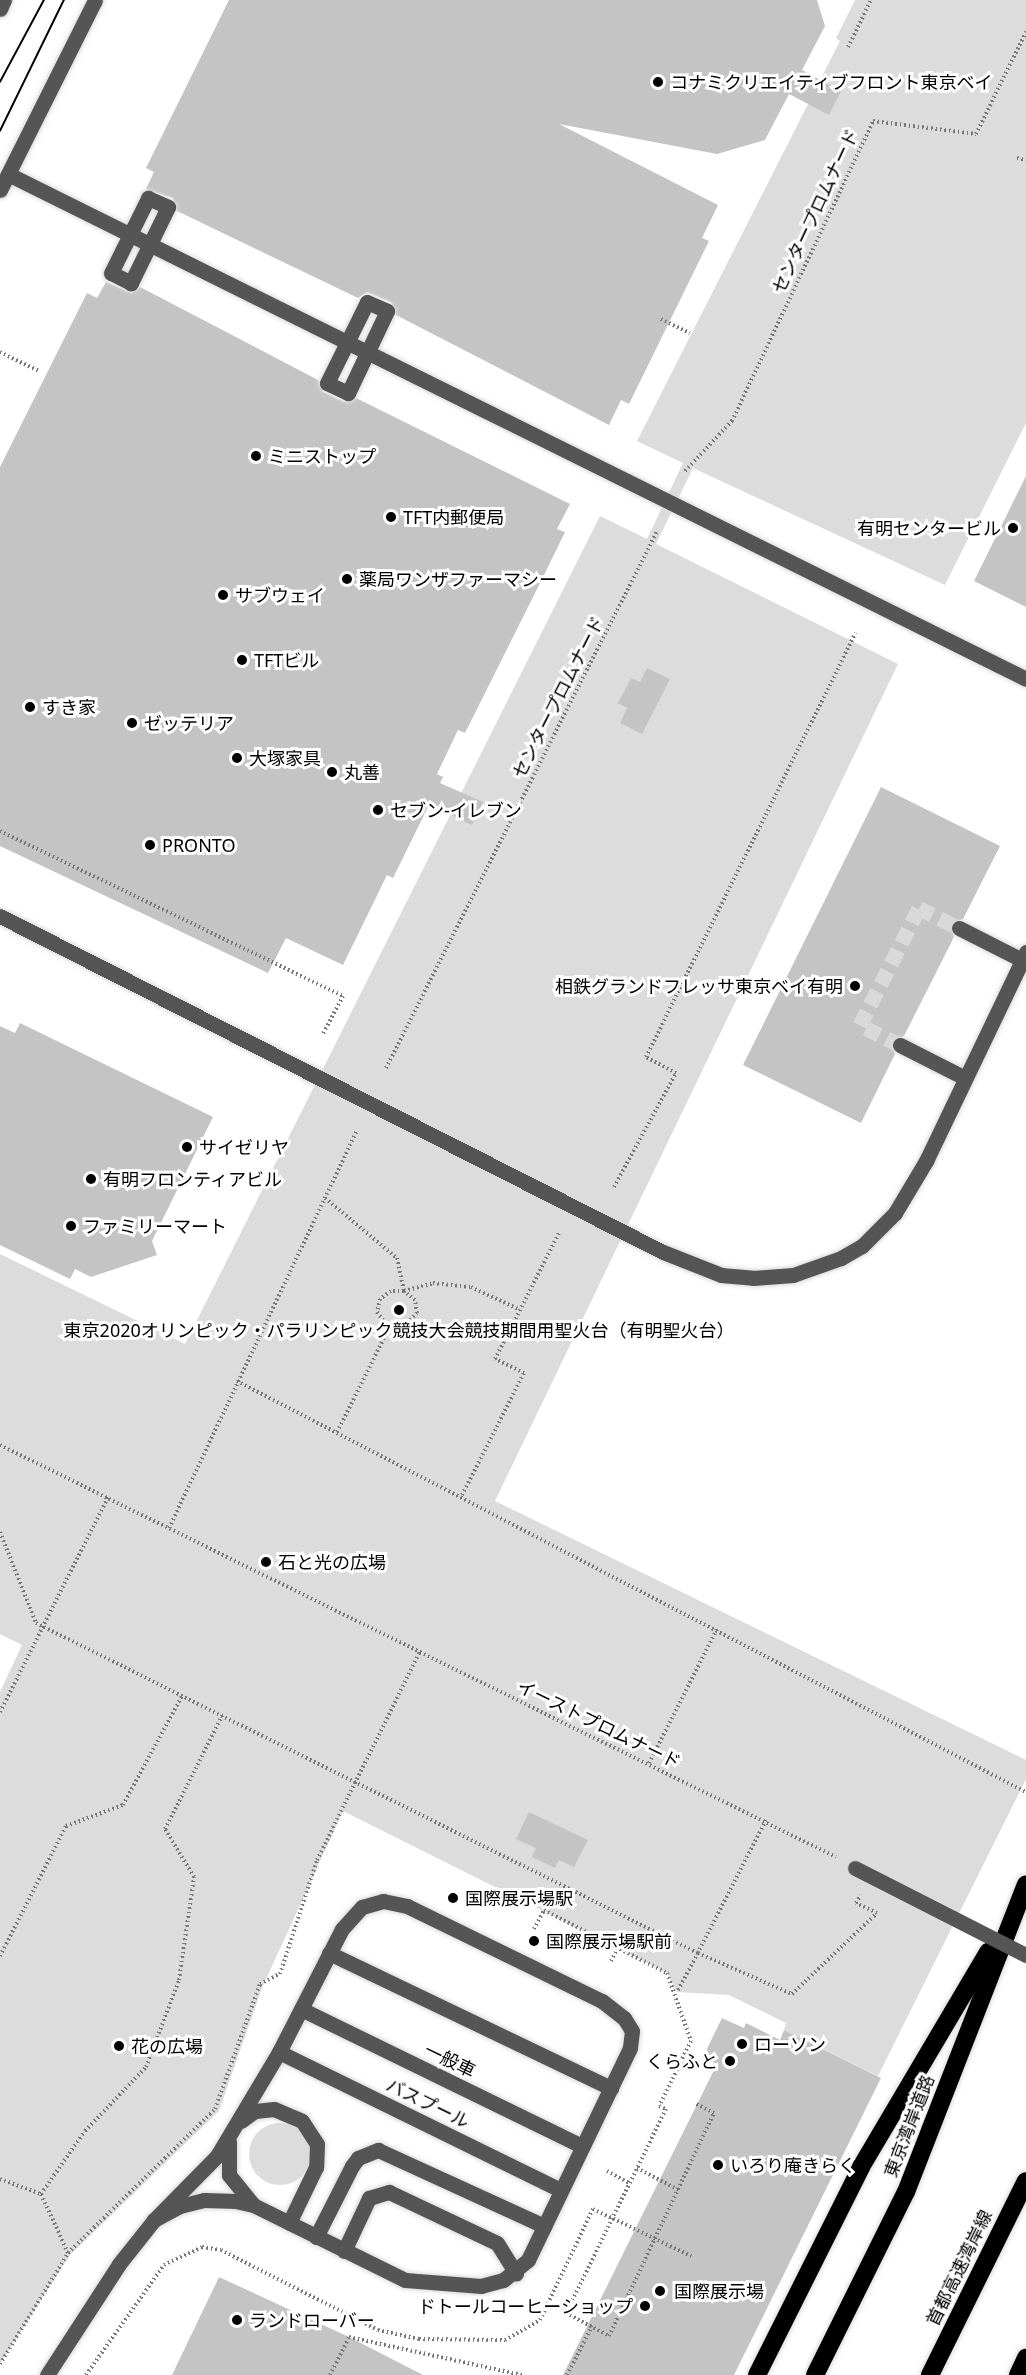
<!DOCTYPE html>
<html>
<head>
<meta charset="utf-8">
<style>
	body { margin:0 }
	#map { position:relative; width:1026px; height:2375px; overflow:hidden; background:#fff; font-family:"Noto Sans","Noto Sans JP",sans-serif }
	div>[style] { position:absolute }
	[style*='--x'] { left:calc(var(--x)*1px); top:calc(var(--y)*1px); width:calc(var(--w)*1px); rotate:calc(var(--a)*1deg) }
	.green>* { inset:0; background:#dcdcdc }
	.round { border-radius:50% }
	.building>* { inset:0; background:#c4c4c4 }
	.minor-tunnel>* { height:15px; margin-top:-7.5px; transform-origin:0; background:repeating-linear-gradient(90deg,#d9d9d9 0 15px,transparent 0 23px) }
	.path>* { height:4px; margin-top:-2px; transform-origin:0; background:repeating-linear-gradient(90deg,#777 0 1.5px,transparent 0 4.5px) }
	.roads { filter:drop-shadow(0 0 2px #dbdbdb) drop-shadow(0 0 2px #dbdbdb) }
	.minor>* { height:15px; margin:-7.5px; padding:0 7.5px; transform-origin:7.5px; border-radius:7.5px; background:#555 }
	.highway>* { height:18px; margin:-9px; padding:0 9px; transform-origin:9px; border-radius:9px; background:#000 }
	.tram>* { height:1.5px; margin:-0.75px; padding:0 0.75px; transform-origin:0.75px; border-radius:0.75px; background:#000 }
	.minor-bridge>* { height:15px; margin:-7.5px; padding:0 7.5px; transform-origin:7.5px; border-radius:7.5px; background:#555 }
	.dots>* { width:16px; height:16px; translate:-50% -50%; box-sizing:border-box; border:3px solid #fff; border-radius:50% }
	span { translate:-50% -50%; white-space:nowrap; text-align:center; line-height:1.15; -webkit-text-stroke:6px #fff; paint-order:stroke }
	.poi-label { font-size:18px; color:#000 }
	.left { translate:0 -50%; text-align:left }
	.right { translate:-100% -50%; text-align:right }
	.street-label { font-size:18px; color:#000 }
</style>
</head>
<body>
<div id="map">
	<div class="green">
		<i style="clip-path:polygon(855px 0,1026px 0,1026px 423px,945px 585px,693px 468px,656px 544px,898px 664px,495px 1501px,1026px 1760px,1026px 1779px,878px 2076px,784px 2030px,786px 2023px,729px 1995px,677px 1992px,667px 1973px,343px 1811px,262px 1988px,219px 2111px,70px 2255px,0 2364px,0 1692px,22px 1645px,0 1634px,0 1254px,185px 1344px,600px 516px,647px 539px,683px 463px,637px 441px,840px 41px,836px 38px)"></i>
		<i class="round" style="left:249px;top:2123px;width:62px;height:62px"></i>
	</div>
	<div class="building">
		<i style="clip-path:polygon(229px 0,817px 0,825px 26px,802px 70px,841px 91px,829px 115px,789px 94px,765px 140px,717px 154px,559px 124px,718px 205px,702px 238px,709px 241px,629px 404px,621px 400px,609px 425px,396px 315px,391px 302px,367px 292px,358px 298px,177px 211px,173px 198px,146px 189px,154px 172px,146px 168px)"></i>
		<i style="clip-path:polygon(106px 282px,131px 293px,140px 287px,318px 380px,323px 392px,344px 402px,356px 398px,570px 504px,557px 529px,565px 532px,546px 571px,465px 733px,458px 730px,437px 774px,443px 777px,440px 783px,483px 802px,472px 825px,429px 805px,393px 878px,387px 875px,343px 965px,286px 938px,268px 973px,0 846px,0 467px,87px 293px,97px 298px)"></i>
		<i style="clip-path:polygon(1026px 476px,1026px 607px,974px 581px)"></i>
		<i style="clip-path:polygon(647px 668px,670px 679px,642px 734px,620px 723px,627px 708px,618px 703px,631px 678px,640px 682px)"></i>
		<i style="clip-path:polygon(881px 787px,1000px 846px,963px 919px,950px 924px,954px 937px,904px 1036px,891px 1041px,895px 1054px,861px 1123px,743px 1065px)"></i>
		<i style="clip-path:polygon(20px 1023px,213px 1117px,152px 1241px,157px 1255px,91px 1277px,75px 1269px,70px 1279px,0 1245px,0 1026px,15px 1033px)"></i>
		<i style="clip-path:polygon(529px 1812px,588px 1840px,574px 1867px,559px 1860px,555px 1868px,532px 1857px,536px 1848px,516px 1839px)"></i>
		<i style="clip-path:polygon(722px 2018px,744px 2028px,746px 2023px,780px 2040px,784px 2030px,881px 2078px,734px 2375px,563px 2375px,717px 2064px,703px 2057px)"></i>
		<i style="clip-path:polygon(219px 2277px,349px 2337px,423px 2375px,172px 2375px)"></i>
	</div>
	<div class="minor-tunnel">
		<i style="--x:900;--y:1045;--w:45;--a:-153.4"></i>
		<i style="--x:860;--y:1025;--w:131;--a:-63.2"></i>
		<i style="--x:919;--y:908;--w:45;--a:26.6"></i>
	</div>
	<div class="path">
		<i style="--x:848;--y:47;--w:52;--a:-63.9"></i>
		<i style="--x:1017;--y:158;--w:9;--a:13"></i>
		<i style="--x:661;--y:319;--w:32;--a:26"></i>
		<i style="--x:0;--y:352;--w:43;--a:26"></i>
		<i style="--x:685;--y:471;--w:69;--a:-46.8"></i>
		<i style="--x:732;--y:421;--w:331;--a:-64.8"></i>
		<i style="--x:873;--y:121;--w:104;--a:7.2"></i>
		<i style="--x:976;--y:134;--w:114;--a:-63.9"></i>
		<i style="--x:0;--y:831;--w:381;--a:25.7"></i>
		<i style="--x:343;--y:996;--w:43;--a:117.8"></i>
		<i style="--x:386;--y:1068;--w:602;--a:-63.22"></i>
		<i style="--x:614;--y:1187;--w:130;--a:-61.5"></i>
		<i style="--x:676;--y:1073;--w:34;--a:-152"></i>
		<i style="--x:646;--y:1057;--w:473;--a:-63.7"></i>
		<i style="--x:325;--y:1198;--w:94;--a:39.8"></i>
		<i style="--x:397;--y:1258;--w:34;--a:78"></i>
		<i style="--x:404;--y:1291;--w:30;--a:-15"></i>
		<i style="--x:433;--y:1283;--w:38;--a:6"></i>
		<i style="--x:471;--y:1287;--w:54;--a:25.1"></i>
		<i style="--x:237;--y:1381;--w:890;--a:27.52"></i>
		<i style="--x:337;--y:1432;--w:116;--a:-63.4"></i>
		<i style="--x:389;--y:1328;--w:12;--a:9"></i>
		<i style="--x:401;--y:1330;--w:23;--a:-47"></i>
		<i style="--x:417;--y:1313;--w:13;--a:-99"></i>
		<i style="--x:415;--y:1300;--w:14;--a:-141"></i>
		<i style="--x:404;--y:1291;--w:13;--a:180"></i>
		<i style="--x:391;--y:1291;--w:14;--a:144"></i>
		<i style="--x:380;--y:1299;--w:13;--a:103"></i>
		<i style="--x:377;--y:1312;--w:20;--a:53"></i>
		<i style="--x:0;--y:1445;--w:932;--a:26.24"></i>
		<i style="--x:462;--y:1495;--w:137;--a:-63.1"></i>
		<i style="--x:524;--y:1373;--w:32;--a:-154"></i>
		<i style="--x:495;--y:1359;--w:141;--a:-63.1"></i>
		<i style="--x:169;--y:1528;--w:439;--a:-64.7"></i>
		<i style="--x:0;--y:1532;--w:98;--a:68.4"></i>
		<i style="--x:36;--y:1623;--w:740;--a:26.5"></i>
		<i style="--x:698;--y:1953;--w:44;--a:118.3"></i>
		<i style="--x:0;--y:1712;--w:241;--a:-63.3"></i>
		<i style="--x:649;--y:1763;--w:150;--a:-63.1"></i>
		<i style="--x:766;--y:1820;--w:149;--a:117.1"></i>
		<i style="--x:698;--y:1953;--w:103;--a:23.6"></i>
		<i style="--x:792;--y:1994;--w:117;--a:-43.6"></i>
		<i style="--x:877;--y:1913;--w:23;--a:-155"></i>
		<i style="--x:856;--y:1903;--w:9;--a:-58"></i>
		<i style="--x:534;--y:1929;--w:21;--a:-62"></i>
		<i style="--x:544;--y:1910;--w:138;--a:27.1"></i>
		<i style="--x:667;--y:1973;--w:72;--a:70.6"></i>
		<i style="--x:691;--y:2041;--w:72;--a:116.2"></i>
		<i style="--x:659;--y:2106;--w:8;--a:23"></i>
		<i style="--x:666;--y:2109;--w:227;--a:116.1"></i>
		<i style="--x:566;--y:2313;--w:49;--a:28.1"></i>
		<i style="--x:609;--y:2336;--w:246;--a:-64.8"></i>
		<i style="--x:714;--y:2113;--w:20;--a:-153"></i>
		<i style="--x:0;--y:1956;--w:146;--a:-63.1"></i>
		<i style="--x:66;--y:1826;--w:61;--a:-20.2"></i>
		<i style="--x:123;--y:1805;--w:124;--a:-61.6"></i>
		<i style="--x:611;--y:1961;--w:16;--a:-63"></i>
		<i style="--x:637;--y:2168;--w:47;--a:27.6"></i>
		<i style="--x:607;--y:2171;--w:25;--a:29"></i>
		<i style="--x:0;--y:2179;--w:44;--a:20.1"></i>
		<i style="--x:68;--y:2253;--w:65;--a:-114.6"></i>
		<i style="--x:41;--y:2194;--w:77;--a:-55.1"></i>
		<i style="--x:85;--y:2131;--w:88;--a:-46.4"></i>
		<i style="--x:146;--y:2067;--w:93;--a:-69.2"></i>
		<i style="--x:179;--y:1980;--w:104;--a:-81.7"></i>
		<i style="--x:194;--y:1877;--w:56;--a:-121.1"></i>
		<i style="--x:165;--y:1829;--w:127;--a:-63.2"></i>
		<i style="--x:0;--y:2364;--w:130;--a:-58.5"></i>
		<i style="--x:68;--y:2253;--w:206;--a:-44.4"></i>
		<i style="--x:215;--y:2109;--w:133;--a:-70.2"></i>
		<i style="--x:260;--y:1984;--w:22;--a:-27"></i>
		<i style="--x:280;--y:1974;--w:120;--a:-72"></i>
		<i style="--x:317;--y:1860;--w:232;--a:-63.7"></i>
		<i style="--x:86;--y:2375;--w:135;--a:-54.7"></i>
		<i style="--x:164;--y:2265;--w:42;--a:-25.3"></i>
		<i style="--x:202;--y:2247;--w:19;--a:9"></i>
		<i style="--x:221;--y:2250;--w:176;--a:27"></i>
		<i style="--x:378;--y:2330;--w:42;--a:12.4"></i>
		<i style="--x:419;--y:2339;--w:86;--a:0.7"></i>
		<i style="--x:505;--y:2340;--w:40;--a:-29.7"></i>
		<i style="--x:540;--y:2320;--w:123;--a:-64.5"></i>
		<i style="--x:593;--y:2209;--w:109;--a:25.6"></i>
		<i style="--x:330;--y:2375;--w:42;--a:-63.4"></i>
		<i style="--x:349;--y:2337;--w:177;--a:12.4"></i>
		<i style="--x:567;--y:2375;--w:55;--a:-63"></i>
	</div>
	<div class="roads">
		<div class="minor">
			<i style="--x:0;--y:9;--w:10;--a:-66"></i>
			<i style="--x:8;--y:174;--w:1136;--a:26.38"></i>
			<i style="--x:0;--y:190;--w:212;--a:-63.4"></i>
			<i style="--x:148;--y:198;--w:22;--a:24"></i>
			<i style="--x:168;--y:207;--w:85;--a:116"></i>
			<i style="--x:131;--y:283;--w:22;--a:-153"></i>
			<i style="--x:111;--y:273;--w:84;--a:-63.7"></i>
			<i style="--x:367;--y:302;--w:22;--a:24"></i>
			<i style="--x:387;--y:311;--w:91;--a:115.4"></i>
			<i style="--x:348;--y:393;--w:23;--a:-155"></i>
			<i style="--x:327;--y:383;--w:90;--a:-63.7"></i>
			<i style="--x:0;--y:916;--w:743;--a:26.88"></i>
			<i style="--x:663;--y:1252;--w:62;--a:21.6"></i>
			<i style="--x:721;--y:1275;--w:32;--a:5"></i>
			<i style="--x:753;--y:1278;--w:40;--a:-4.3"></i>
			<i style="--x:793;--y:1275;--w:51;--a:-19.5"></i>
			<i style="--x:841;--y:1258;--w:24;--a:-30"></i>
			<i style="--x:862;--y:1246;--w:47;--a:-45"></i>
			<i style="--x:895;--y:1213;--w:61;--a:-59.2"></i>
			<i style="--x:926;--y:1161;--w:232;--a:-64.4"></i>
			<i style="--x:959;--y:928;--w:71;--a:26.9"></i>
			<i style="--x:900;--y:1045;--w:73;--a:26.9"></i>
			<i style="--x:329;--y:1953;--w:313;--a:25.6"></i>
			<i style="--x:301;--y:2009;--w:313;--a:26"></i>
			<i style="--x:279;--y:2052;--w:314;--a:26.1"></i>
			<i style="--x:241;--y:2121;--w:17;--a:-36"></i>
			<i style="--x:255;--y:2111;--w:19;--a:-6"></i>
			<i style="--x:274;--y:2109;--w:30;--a:23"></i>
			<i style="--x:302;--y:2121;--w:27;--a:57"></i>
			<i style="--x:317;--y:2144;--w:23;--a:92"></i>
			<i style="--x:316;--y:2167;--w:62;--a:115.7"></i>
			<i style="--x:229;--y:2142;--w:33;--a:90"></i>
			<i style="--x:229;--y:2175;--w:38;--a:51"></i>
			<i style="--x:316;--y:2237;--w:80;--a:-63.1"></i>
			<i style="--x:352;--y:2166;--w:10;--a:-53"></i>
			<i style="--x:358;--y:2158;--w:22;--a:-22"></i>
			<i style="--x:378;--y:2150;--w:183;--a:24.6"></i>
			<i style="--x:344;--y:2251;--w:59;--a:-64.7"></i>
			<i style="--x:369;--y:2198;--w:21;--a:-17"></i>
			<i style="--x:389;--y:2192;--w:119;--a:25.3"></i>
			<i style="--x:497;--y:2243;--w:36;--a:58"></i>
			<i style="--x:47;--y:2375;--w:132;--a:-57"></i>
			<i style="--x:119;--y:2264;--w:56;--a:-51.5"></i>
			<i style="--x:154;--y:2220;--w:90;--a:-45.5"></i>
			<i style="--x:217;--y:2156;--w:121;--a:-59.2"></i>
			<i style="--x:279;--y:2052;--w:138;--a:-62.9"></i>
			<i style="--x:342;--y:1929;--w:30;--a:-48"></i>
			<i style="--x:362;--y:1907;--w:22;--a:-16"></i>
			<i style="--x:383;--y:1901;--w:25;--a:12"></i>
			<i style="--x:407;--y:1906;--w:217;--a:26"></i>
			<i style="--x:602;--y:2001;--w:28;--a:38"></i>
			<i style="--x:624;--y:2018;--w:15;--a:58"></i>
			<i style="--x:632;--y:2031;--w:17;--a:97"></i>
			<i style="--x:630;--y:2048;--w:235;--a:115.7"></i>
			<i style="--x:528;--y:2260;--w:32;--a:141"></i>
			<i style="--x:503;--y:2280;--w:23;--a:165"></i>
			<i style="--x:481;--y:2286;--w:76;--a:-175.5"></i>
			<i style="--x:405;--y:2280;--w:169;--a:-153.7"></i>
			<i style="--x:253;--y:2205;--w:17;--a:-167"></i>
			<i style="--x:236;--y:2201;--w:32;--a:-178"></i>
			<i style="--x:204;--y:2200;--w:25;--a:166"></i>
			<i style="--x:180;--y:2206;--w:30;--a:152"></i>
		</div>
		<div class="highway">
			<i style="--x:757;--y:2375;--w:233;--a:-63.4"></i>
			<i style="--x:861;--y:2167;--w:250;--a:-59.4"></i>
			<i style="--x:815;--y:2375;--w:204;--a:-63.6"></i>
			<i style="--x:906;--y:2192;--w:330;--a:-68.7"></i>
			<i style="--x:930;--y:2375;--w:216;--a:-63.7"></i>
			<i style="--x:1018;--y:2375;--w:19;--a:-65"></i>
		</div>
	</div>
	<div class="tram">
		<i style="--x:0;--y:82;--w:93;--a:-61.8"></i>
		<i style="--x:0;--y:131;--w:146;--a:-64"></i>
	</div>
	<div class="minor-bridge">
		<i style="--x:855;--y:1868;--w:192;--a:27"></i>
	</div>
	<div class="dots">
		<i style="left:658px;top:82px;background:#000"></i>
		<i style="left:256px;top:456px;background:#000"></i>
		<i style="left:391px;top:517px;background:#000"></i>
		<i style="left:1013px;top:528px;background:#000"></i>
		<i style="left:347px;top:579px;background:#000"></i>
		<i style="left:223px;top:595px;background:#000"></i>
		<i style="left:242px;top:660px;background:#000"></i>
		<i style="left:30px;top:707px;background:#000"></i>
		<i style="left:132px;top:723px;background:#000"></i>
		<i style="left:237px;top:758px;background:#000"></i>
		<i style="left:332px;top:772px;background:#000"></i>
		<i style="left:378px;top:810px;background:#000"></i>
		<i style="left:150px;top:845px;background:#000"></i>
		<i style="left:855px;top:986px;background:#000"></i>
		<i style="left:187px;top:1147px;background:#000"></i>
		<i style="left:91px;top:1179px;background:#000"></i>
		<i style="left:71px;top:1226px;background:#000"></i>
		<i style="left:399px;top:1310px;background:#000"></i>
		<i style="left:266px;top:1562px;background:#000"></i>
		<i style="left:453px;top:1898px;background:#000"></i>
		<i style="left:534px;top:1941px;background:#000"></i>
		<i style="left:742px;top:2044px;background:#000"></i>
		<i style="left:119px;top:2046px;background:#000"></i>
		<i style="left:730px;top:2061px;background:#000"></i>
		<i style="left:718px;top:2165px;background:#000"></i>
		<i style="left:660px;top:2291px;background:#000"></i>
		<i style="left:645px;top:2306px;background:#000"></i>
		<i style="left:237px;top:2320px;background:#000"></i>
	</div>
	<div class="poi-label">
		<span class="left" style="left:670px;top:82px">コナミクリエイティブフロント東京ベイ</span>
		<span class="left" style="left:268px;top:456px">ミニストップ</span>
		<span class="left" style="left:403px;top:517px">TFT内郵便局</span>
		<span class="right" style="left:1001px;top:528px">有明センタービル</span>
		<span class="left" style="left:359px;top:579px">薬局ワンザファーマシー</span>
		<span class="left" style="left:235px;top:595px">サブウェイ</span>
		<span class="left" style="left:254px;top:660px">TFTビル</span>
		<span class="left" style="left:42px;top:707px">すき家</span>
		<span class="left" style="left:144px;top:723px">ゼッテリア</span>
		<span class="left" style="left:249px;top:758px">大塚家具</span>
		<span class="left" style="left:344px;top:772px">丸善</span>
		<span class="left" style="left:390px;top:810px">セブン-イレブン</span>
		<span class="left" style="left:162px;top:845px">PRONTO</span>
		<span class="right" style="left:843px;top:986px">相鉄グランドフレッサ東京ベイ有明</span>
		<span class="left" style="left:199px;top:1147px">サイゼリヤ</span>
		<span class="left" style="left:103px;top:1179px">有明フロンティアビル</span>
		<span class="left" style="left:83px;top:1226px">ファミリーマート</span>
		<span style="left:399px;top:1330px">東京2020オリンピック・パラリンピック競技大会競技期間用聖火台（有明聖火台）</span>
		<span class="left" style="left:278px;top:1562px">石と光の広場</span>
		<span class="left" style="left:465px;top:1898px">国際展示場駅</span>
		<span class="left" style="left:546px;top:1941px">国際展示場駅前</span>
		<span class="left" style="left:754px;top:2044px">ローソン</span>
		<span class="left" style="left:131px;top:2046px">花の広場</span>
		<span class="right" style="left:718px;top:2061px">くらふと</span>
		<span class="left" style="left:730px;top:2165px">いろり庵きらく</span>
		<span class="left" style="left:674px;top:2291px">国際展示場</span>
		<span class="right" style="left:633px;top:2306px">ドトールコーヒーショップ</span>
		<span class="left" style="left:249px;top:2320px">ランドローバー</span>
	</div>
	<div class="street-label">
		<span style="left:815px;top:211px;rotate:-65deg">センタープロムナード</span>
		<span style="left:558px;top:697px;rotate:-63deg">センタープロムナード</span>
		<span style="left:599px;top:1724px;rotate:26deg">イーストプロムナード</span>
		<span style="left:450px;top:2060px;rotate:26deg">一般車</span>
		<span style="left:428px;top:2103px;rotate:26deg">バスプール</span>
		<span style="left:909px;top:2126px;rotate:-69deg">東京湾岸道路</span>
		<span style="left:959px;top:2268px;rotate:-64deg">首都高速湾岸線</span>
	</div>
</div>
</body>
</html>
